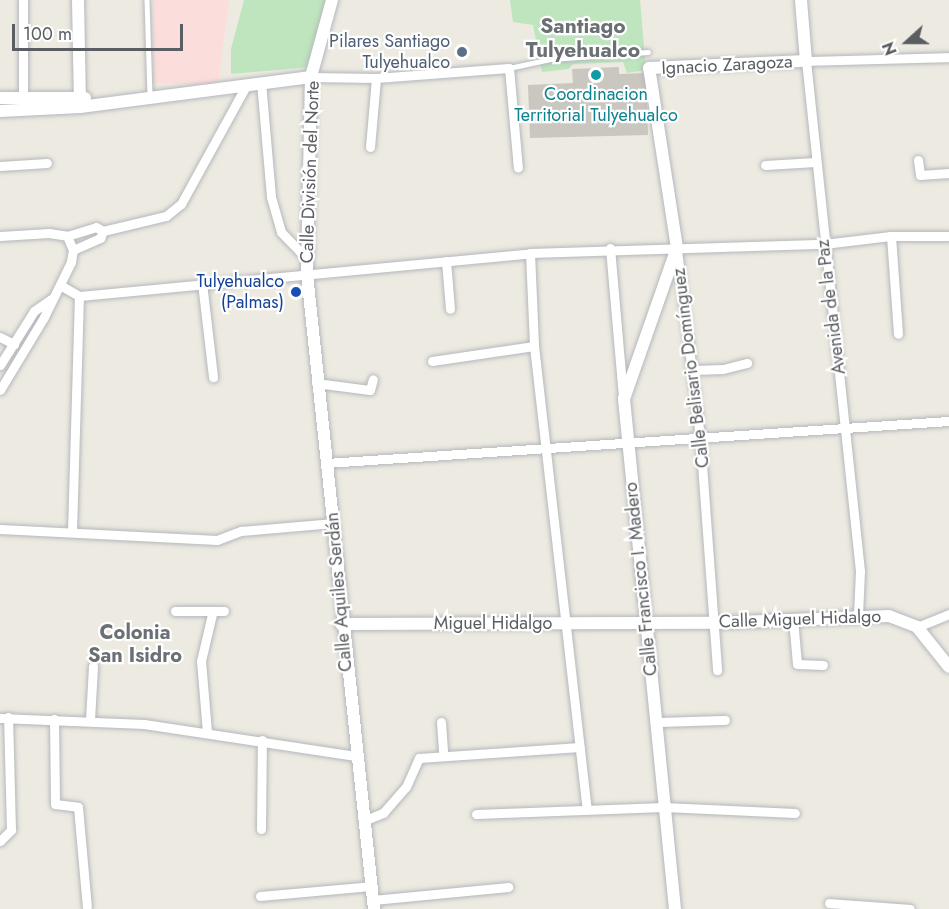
<!DOCTYPE html>
<html>
<head>
<meta charset="utf-8">
<style>
	body { margin:0 }
	#map { position:relative; width:949px; height:909px; overflow:hidden; background:#edeae1; font-family:Jost,sans-serif }
	div>[style] { position:absolute }
	[style*='--x'] { left:calc(var(--x)*1px); top:calc(var(--y)*1px); width:calc(var(--w)*1px); rotate:calc(var(--a)*1deg) }
	.medical>* { inset:0; background:#fbdedc }
	.green>* { inset:0; background:#bee5bd }
	.building>* { inset:0; background:#cac6c0 }
	.roads { filter:drop-shadow(0 0 2px #b4b8bc) drop-shadow(0 0 2px #b4b8bc) }
	.lane>* { height:4.5px; margin:-2.25px; padding:0 2.25px; transform-origin:2.25px; border-radius:2.25px; background:#fff }
	.street>* { height:9px; margin:-4.5px; padding:0 4.5px; transform-origin:4.5px; border-radius:4.5px; background:#fff }
	.secondary>* { height:12px; margin:-6px; padding:0 6px; transform-origin:6px; border-radius:6px; background:#fff }
	.dots>* { width:16px; height:16px; translate:-50% -50%; box-sizing:border-box; border:3px solid #fff; border-radius:50% }
	span { translate:-50% -50%; white-space:nowrap; text-align:center; line-height:1.15; -webkit-text-stroke:4.5px #fff; paint-order:stroke }
	.service-label { font-size:18px; color:#4e5e75 }
	.right { translate:-100% -50%; text-align:right }
	.street-label { font-size:18px; color:#5a5e62 }
	.culture-label { font-size:18px; color:#0d838f }
	.transit-label { font-size:18px; color:#164399 }
	.neighbourhood-label { font-size:20px; color:#6b7074; font-weight:700 }
	.quarter-label { font-size:21px; color:#6b7074; font-weight:700 }
	.north { position:absolute; left:877px; top:12px; width:60px; height:60px; -webkit-text-stroke:4px #fff; paint-order:stroke; rotate:249deg; font-size:16px; font-weight:700; line-height:24px; text-align:center; color:#5a5e62 }
	.north::after { content:''; display:block; margin:auto; width:21px; height:27px; background:#5a5e62; clip-path:polygon(50% 0,100% 100%,50% 72%,0 100%) }
	.scale { position:absolute; left:12px; top:24px; width:171px; height:27px; box-sizing:border-box; border:3px solid #5a5e62; border-top:0; padding-left:8px; font-size:18px; line-height:21px; white-space:nowrap; color:#5a5e62; -webkit-text-stroke:4px #fff; paint-order:stroke }
</style>
</head>
<body>
<div id="map">
	<div class="medical">
		<i style="clip-path:polygon(153px 0,229px 0,218px 86px,154px 83px)"></i>
	</div>
	<div class="green">
		<i style="clip-path:polygon(244px 0,329px 0,310px 67px,231px 74px,231px 49px)"></i>
		<i style="clip-path:polygon(510px 0,640px 0,646px 70px,627px 73px,623px 62px,573px 64px,569px 69px,542px 72px,533px 25px,513px 22px)"></i>
	</div>
	<div class="building">
		<i style="clip-path:polygon(619px 67px,619px 74px,646px 73px,648px 135px,530px 138px,528px 85px,573px 83px,572px 69px)"></i>
	</div>
	<div class="roads">
		<div class="lane">
			<i style="--x:147;--y:0;--w:98;--a:88.2"></i>
			<i style="--x:509;--y:68;--w:43;--a:-12.1"></i>
			<i style="--x:551;--y:59;--w:97;--a:-4.1"></i>
		</div>
		<div class="street">
			<i style="--x:23;--y:0;--w:97;--a:90"></i>
			<i style="--x:311;--y:77;--w:65;--a:0.9"></i>
			<i style="--x:376;--y:78;--w:133;--a:-4.3"></i>
			<i style="--x:509;--y:68;--w:100;--a:84.9"></i>
			<i style="--x:261;--y:82;--w:115;--a:85"></i>
			<i style="--x:271;--y:197;--w:36;--a:74"></i>
			<i style="--x:281;--y:232;--w:36;--a:46"></i>
			<i style="--x:370;--y:147;--w:69;--a:-85"></i>
			<i style="--x:918;--y:160;--w:15;--a:82"></i>
			<i style="--x:920;--y:175;--w:29;--a:-4"></i>
			<i style="--x:765;--y:165;--w:50;--a:-3.4"></i>
			<i style="--x:0;--y:166;--w:47;--a:-3.7"></i>
			<i style="--x:0;--y:236;--w:49;--a:-3.5"></i>
			<i style="--x:49;--y:233;--w:18;--a:9"></i>
			<i style="--x:67;--y:236;--w:30;--a:-17"></i>
			<i style="--x:96;--y:227;--w:8;--a:30"></i>
			<i style="--x:103;--y:231;--w:65;--a:-13.4"></i>
			<i style="--x:166;--y:216;--w:19;--a:-39"></i>
			<i style="--x:181;--y:204;--w:137;--a:-61.2"></i>
			<i style="--x:891;--y:236;--w:98;--a:85.9"></i>
			<i style="--x:610;--y:248;--w:150;--a:85"></i>
			<i style="--x:73;--y:250;--w:30;--a:-24"></i>
			<i style="--x:100;--y:238;--w:8;--a:-67"></i>
			<i style="--x:677;--y:250;--w:188;--a:83"></i>
			<i style="--x:700;--y:437;--w:234;--a:85.8"></i>
			<i style="--x:530;--y:253;--w:93;--a:87.5"></i>
			<i style="--x:534;--y:346;--w:466;--a:83.5"></i>
			<i style="--x:446;--y:261;--w:48;--a:85.2"></i>
			<i style="--x:202;--y:283;--w:95;--a:83.3"></i>
			<i style="--x:60;--y:285;--w:22;--a:30"></i>
			<i style="--x:79;--y:296;--w:453;--a:-5.4"></i>
			<i style="--x:530;--y:253;--w:294;--a:-1.8"></i>
			<i style="--x:824;--y:244;--w:67;--a:-6.8"></i>
			<i style="--x:891;--y:236;--w:58;--a:0"></i>
			<i style="--x:0;--y:337;--w:16;--a:27"></i>
			<i style="--x:432;--y:361;--w:103;--a:-8.4"></i>
			<i style="--x:0;--y:365;--w:64;--a:-57.8"></i>
			<i style="--x:34;--y:311;--w:21;--a:-35"></i>
			<i style="--x:694;--y:370;--w:29;--a:-2"></i>
			<i style="--x:723;--y:369;--w:25;--a:-14"></i>
			<i style="--x:316;--y:383;--w:54;--a:7.4"></i>
			<i style="--x:370;--y:390;--w:11;--a:-75"></i>
			<i style="--x:0;--y:390;--w:85;--a:-58.9"></i>
			<i style="--x:44;--y:317;--w:61;--a:-63.9"></i>
			<i style="--x:71;--y:262;--w:12;--a:-81"></i>
			<i style="--x:73;--y:250;--w:15;--a:-113"></i>
			<i style="--x:326;--y:463;--w:624;--a:-3.86"></i>
			<i style="--x:0;--y:529;--w:217;--a:2.9"></i>
			<i style="--x:217;--y:540;--w:26;--a:-21"></i>
			<i style="--x:241;--y:531;--w:93;--a:-4.9"></i>
			<i style="--x:72;--y:531;--w:235;--a:-88.3"></i>
			<i style="--x:175;--y:611;--w:49;--a:0"></i>
			<i style="--x:858;--y:615;--w:44;--a:-87.4"></i>
			<i style="--x:860;--y:571;--w:513;--a:-96.04"></i>
			<i style="--x:806;--y:61;--w:143;--a:-1.6"></i>
			<i style="--x:793;--y:619;--w:45;--a:84.9"></i>
			<i style="--x:797;--y:664;--w:26;--a:2"></i>
			<i style="--x:917;--y:627;--w:35;--a:-22"></i>
			<i style="--x:0;--y:718;--w:144;--a:2.4"></i>
			<i style="--x:144;--y:724;--w:214;--a:8.6"></i>
			<i style="--x:54;--y:719;--w:85;--a:89.3"></i>
			<i style="--x:55;--y:804;--w:23;--a:7"></i>
			<i style="--x:78;--y:807;--w:100;--a:84.9"></i>
			<i style="--x:90;--y:720;--w:54;--a:-86.8"></i>
			<i style="--x:441;--y:722;--w:32;--a:86"></i>
			<i style="--x:656;--y:722;--w:69;--a:-1.7"></i>
			<i style="--x:207;--y:732;--w:71;--a:-94.8"></i>
			<i style="--x:201;--y:661;--w:48;--a:-76.8"></i>
			<i style="--x:476;--y:814;--w:188;--a:-2.1"></i>
			<i style="--x:664;--y:807;--w:131;--a:2.6"></i>
			<i style="--x:363;--y:821;--w:22;--a:-22"></i>
			<i style="--x:383;--y:813;--w:35;--a:-49"></i>
			<i style="--x:406;--y:787;--w:32;--a:-66"></i>
			<i style="--x:419;--y:758;--w:161;--a:-3.9"></i>
			<i style="--x:261;--y:829;--w:89;--a:-89.4"></i>
			<i style="--x:0;--y:841;--w:16;--a:-45"></i>
			<i style="--x:11;--y:830;--w:113;--a:-91.5"></i>
			<i style="--x:260;--y:896;--w:111;--a:-5.1"></i>
			<i style="--x:373;--y:900;--w:136;--a:-5.5"></i>
			<i style="--x:829;--y:903;--w:81;--a:4.2"></i>
		</div>
		<div class="secondary">
			<i style="--x:78;--y:0;--w:107;--a:88.9"></i>
			<i style="--x:332;--y:0;--w:80;--a:105.3"></i>
			<i style="--x:311;--y:77;--w:197;--a:91.2"></i>
			<i style="--x:307;--y:274;--w:639;--a:83.98"></i>
			<i style="--x:0;--y:98;--w:85;--a:0"></i>
			<i style="--x:0;--y:111;--w:80;--a:-2.9"></i>
			<i style="--x:80;--y:107;--w:233;--a:-7.4"></i>
			<i style="--x:341;--y:624;--w:374;--a:-0.2"></i>
			<i style="--x:715;--y:623;--w:174;--a:-2.3"></i>
			<i style="--x:889;--y:616;--w:30;--a:21"></i>
			<i style="--x:917;--y:627;--w:51;--a:51.3"></i>
			<i style="--x:675;--y:909;--w:513;--a:-95.71"></i>
			<i style="--x:624;--y:399;--w:160;--a:-70.7"></i>
			<i style="--x:677;--y:248;--w:182;--a:-98.8"></i>
			<i style="--x:649;--y:68;--w:157;--a:-2.6"></i>
			<i style="--x:806;--y:61;--w:61;--a:-94.7"></i>
		</div>
	</div>
	<div class="dots">
		<i style="left:462px;top:52px;background:#5c6f8a"></i>
		<i style="left:596px;top:75px;background:#0f9aa8"></i>
		<i style="left:296px;top:292px;background:#1a4fb4"></i>
	</div>
	<div class="service-label">
		<span class="right" style="left:450px;top:52px">Pilares Santiago<br>Tulyehualco</span>
	</div>
	<div class="street-label">
		<span style="left:727px;top:65px;rotate:-3deg">Ignacio Zaragoza</span>
		<span style="left:310px;top:172px;rotate:-88deg">Calle División del Norte</span>
		<span style="left:831px;top:307px;rotate:-97deg">Avenida de la Paz</span>
		<span style="left:691px;top:368px;rotate:-97deg">Calle Belisario Domínguez</span>
		<span style="left:641px;top:579px;rotate:-96deg">Calle Francisco I. Madero</span>
		<span style="left:339px;top:592px;rotate:-95deg">Calle Aquiles Serdán</span>
		<span style="left:800px;top:619px;rotate:-2deg">Calle Miguel Hidalgo</span>
		<span style="left:493px;top:623px">Miguel Hidalgo</span>
	</div>
	<div class="culture-label">
		<span style="left:596px;top:105px">Coordinacion<br>Territorial Tulyehualco</span>
	</div>
	<div class="transit-label">
		<span class="right" style="left:284px;top:292px">Tulyehualco<br>(Palmas)</span>
	</div>
	<div class="neighbourhood-label">
		<span style="left:135px;top:644px">Colonia<br>San Isidro</span>
	</div>
	<div class="quarter-label">
		<span style="left:583px;top:38px">Santiago<br>Tulyehualco</span>
	</div>
	<div class="north">N</div>
	<div class="scale">100 m</div>
</div>
</body>
</html>
